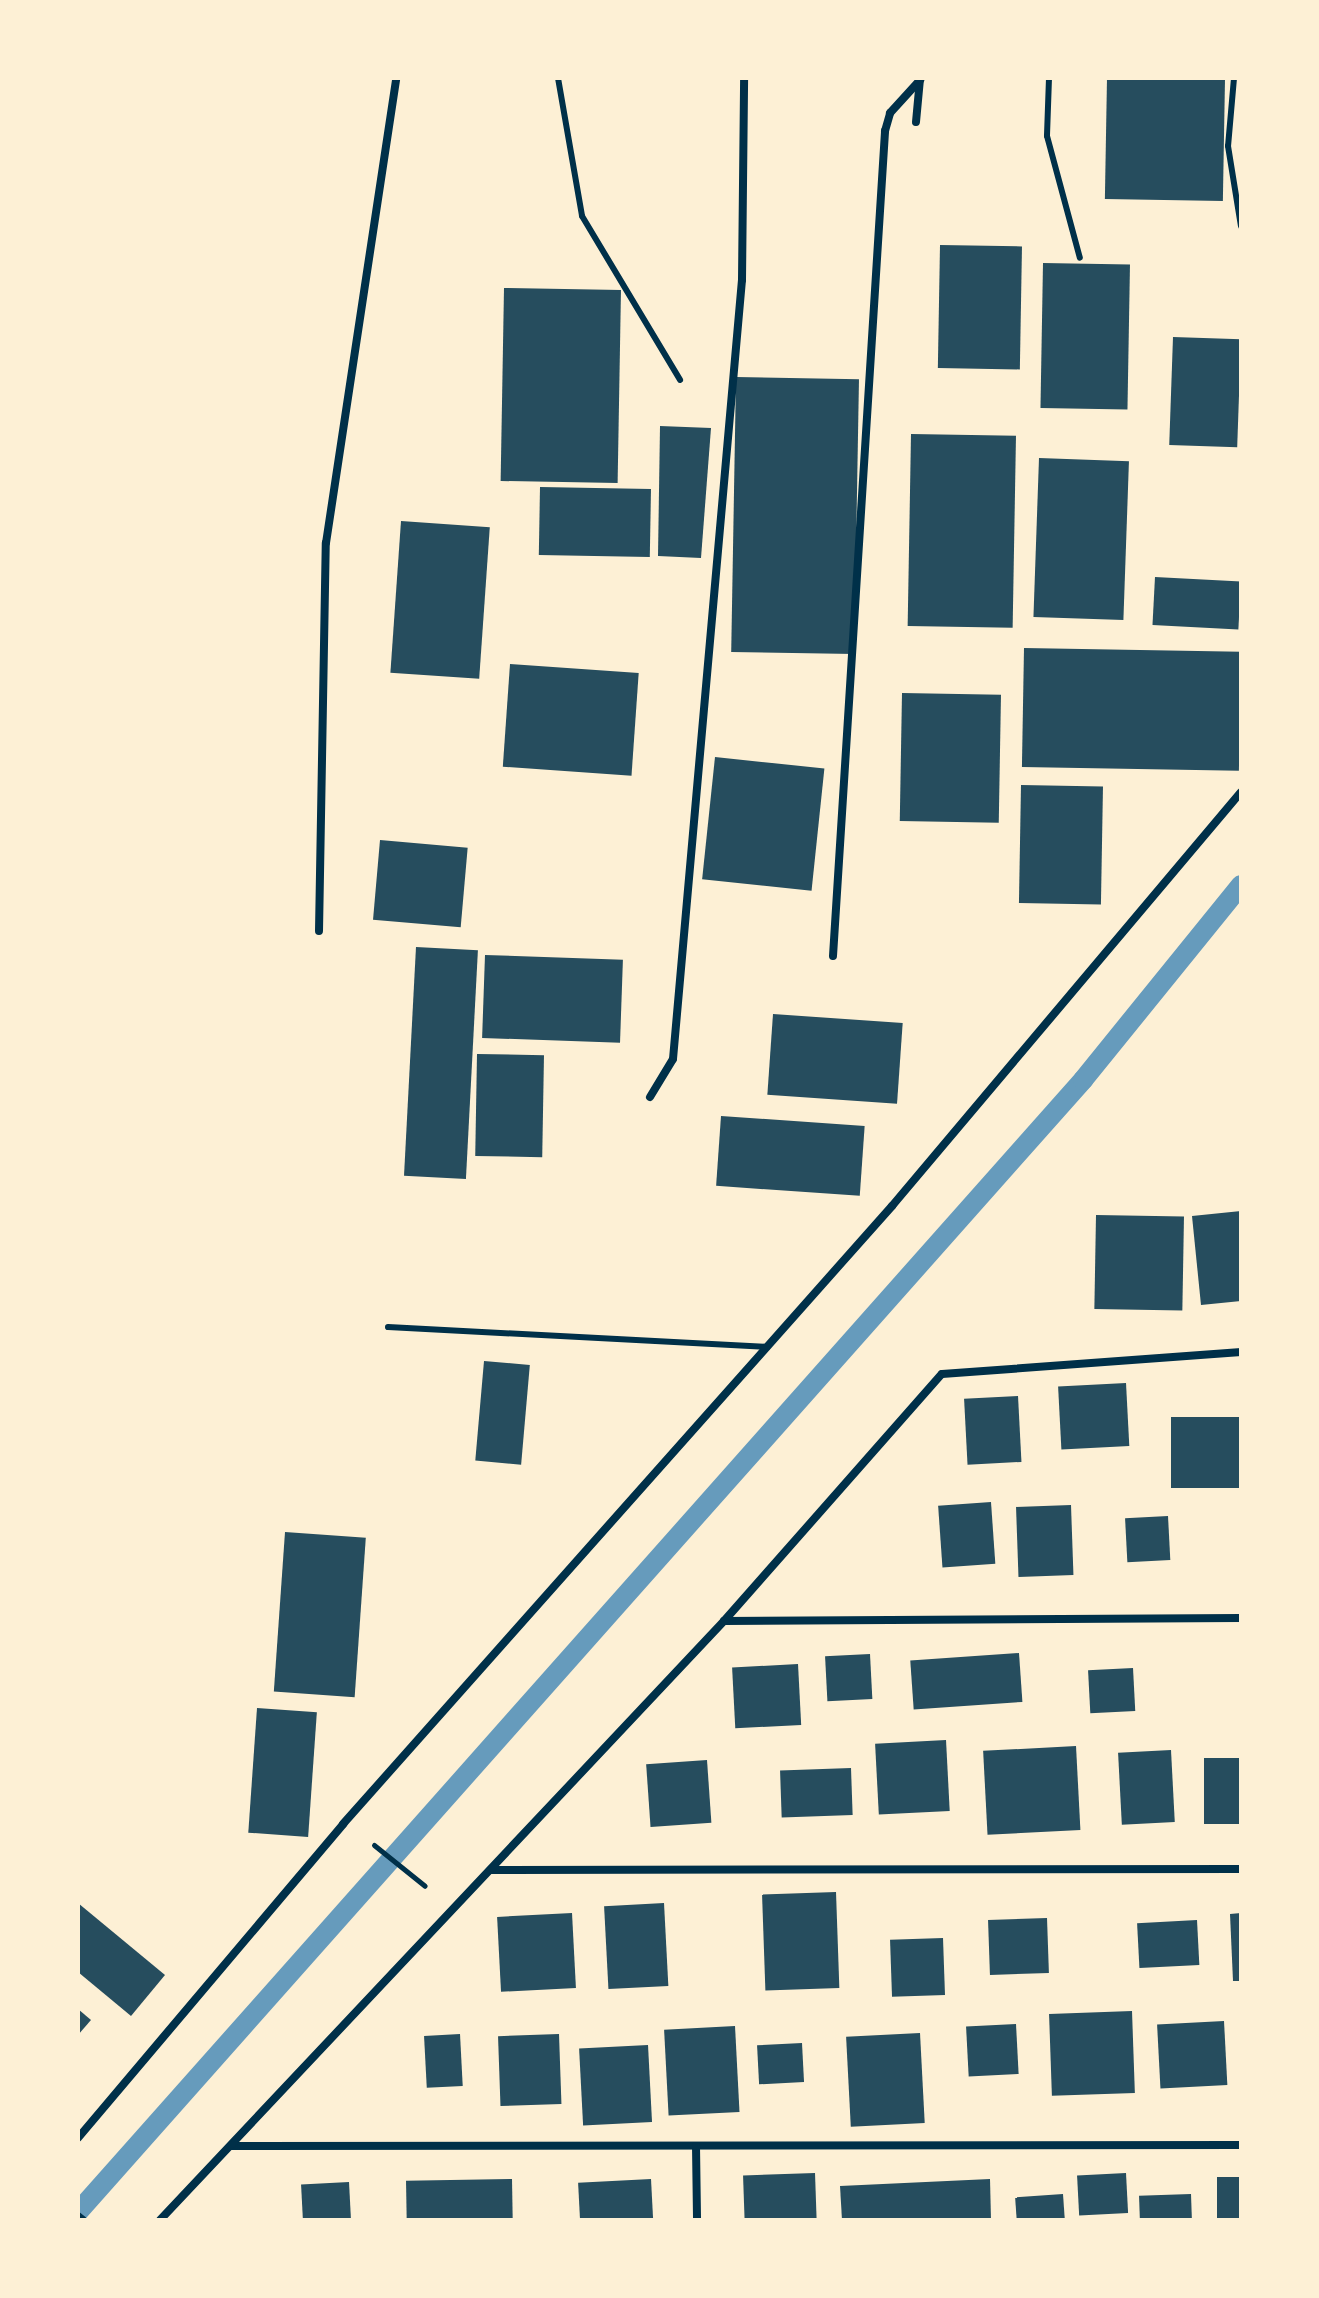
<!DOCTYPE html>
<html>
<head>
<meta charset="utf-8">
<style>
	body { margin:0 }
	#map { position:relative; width:1319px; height:2298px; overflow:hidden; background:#fdf0d5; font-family:Helvetica,sans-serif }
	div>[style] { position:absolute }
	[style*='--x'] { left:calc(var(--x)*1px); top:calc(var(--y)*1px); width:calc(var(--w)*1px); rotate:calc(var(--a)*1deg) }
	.stream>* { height:20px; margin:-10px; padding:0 10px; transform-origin:10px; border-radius:10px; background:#669bbc }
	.building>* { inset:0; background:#264d5e; transform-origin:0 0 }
	.path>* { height:5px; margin:-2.5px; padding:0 2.5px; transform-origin:2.5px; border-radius:2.5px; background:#003049 }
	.service>* { height:6px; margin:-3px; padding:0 3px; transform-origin:3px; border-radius:3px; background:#003049 }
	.minor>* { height:8px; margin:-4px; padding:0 4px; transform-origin:4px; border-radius:4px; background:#003049 }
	span { translate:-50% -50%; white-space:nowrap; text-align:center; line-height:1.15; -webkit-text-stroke:7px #fdf0d5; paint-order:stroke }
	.frame { position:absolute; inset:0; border:80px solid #fdf0d5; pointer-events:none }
</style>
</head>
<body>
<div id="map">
	<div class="stream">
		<i style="--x:78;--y:2212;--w:1514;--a:-48.4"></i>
		<i style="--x:1083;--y:1080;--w:251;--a:-51"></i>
	</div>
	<div class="building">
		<i style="left:1107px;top:78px;width:118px;height:121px;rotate:1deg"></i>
		<i style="left:940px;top:245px;width:82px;height:123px;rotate:1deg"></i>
		<i style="left:1043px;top:263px;width:87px;height:145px;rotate:1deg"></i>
		<i style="left:504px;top:288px;width:117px;height:193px;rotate:1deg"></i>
		<i style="left:1173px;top:337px;width:68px;height:108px;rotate:2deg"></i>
		<i style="left:736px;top:377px;width:123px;height:275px;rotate:1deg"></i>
		<i style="clip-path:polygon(660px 426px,711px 428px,701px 558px,658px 556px)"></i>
		<i style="left:911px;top:434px;width:105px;height:192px;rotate:1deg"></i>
		<i style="left:1039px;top:458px;width:90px;height:159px;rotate:2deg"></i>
		<i style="left:540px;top:487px;width:111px;height:68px;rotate:1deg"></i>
		<i style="left:401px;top:521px;width:89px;height:152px;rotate:4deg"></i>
		<i style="left:1155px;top:577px;width:86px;height:48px;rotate:3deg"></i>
		<i style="left:1024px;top:648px;width:217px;height:119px;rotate:1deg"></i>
		<i style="left:510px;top:664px;width:129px;height:103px;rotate:4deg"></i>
		<i style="left:902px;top:693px;width:99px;height:128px;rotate:1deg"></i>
		<i style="left:715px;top:757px;width:110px;height:123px;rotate:6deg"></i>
		<i style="left:1021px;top:785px;width:82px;height:118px;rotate:1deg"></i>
		<i style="left:380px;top:840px;width:88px;height:80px;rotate:5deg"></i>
		<i style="left:416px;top:947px;width:62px;height:229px;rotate:3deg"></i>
		<i style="left:485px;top:955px;width:138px;height:83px;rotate:2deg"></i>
		<i style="left:773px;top:1014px;width:130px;height:81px;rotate:4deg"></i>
		<i style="left:477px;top:1054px;width:67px;height:102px;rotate:1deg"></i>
		<i style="left:721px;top:1116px;width:144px;height:70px;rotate:4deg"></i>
		<i style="clip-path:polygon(1241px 1211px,1241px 1301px,1201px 1305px,1192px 1216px)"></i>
		<i style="left:1096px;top:1215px;width:88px;height:94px;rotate:1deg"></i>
		<i style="left:484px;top:1361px;width:46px;height:100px;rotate:5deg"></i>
		<i style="left:1126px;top:1383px;width:63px;height:68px;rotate:87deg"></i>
		<i style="left:1018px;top:1396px;width:66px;height:54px;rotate:87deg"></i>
		<i style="left:1241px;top:1417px;width:71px;height:70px;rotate:90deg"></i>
		<i style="left:991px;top:1502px;width:62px;height:53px;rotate:86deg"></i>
		<i style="left:1071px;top:1505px;width:70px;height:55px;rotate:88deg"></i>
		<i style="left:1168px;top:1516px;width:44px;height:43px;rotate:87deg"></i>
		<i style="left:285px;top:1532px;width:81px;height:160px;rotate:4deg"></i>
		<i style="left:1019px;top:1653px;width:49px;height:109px;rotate:86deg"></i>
		<i style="left:870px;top:1654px;width:45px;height:45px;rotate:87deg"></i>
		<i style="left:798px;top:1664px;width:61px;height:66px;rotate:87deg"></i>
		<i style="left:1133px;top:1668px;width:43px;height:45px;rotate:87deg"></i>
		<i style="left:257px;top:1708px;width:60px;height:125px;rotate:4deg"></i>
		<i style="left:946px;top:1740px;width:71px;height:71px;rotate:87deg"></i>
		<i style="left:1076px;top:1746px;width:84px;height:93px;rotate:87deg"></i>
		<i style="left:1171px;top:1750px;width:72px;height:53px;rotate:87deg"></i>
		<i style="left:1241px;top:1758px;width:66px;height:37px;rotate:90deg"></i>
		<i style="left:707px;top:1760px;width:63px;height:61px;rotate:86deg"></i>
		<i style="left:851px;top:1768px;width:47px;height:71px;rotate:88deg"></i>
		<i style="left:836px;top:1892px;width:96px;height:74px;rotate:88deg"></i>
		<i style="clip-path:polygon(78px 1903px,165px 1975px,131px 2016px,78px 1972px)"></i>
		<i style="left:664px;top:1903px;width:83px;height:60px;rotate:87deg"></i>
		<i style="left:572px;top:1913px;width:75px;height:75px;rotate:87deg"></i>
		<i style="clip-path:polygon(1241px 1913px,1241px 1981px,1233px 1981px,1230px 1914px)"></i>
		<i style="left:1047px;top:1918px;width:55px;height:59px;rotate:88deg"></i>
		<i style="left:1197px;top:1920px;width:45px;height:60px;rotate:87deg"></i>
		<i style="left:943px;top:1938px;width:57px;height:53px;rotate:88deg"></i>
		<i style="clip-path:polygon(78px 2009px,91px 2020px,78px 2035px)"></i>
		<i style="left:1132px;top:2011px;width:82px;height:83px;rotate:88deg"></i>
		<i style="left:1224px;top:2021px;width:64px;height:67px;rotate:87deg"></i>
		<i style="left:1016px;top:2024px;width:50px;height:50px;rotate:87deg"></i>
		<i style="left:735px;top:2026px;width:86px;height:71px;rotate:87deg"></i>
		<i style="left:920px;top:2033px;width:90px;height:74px;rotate:87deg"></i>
		<i style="left:460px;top:2034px;width:52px;height:36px;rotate:87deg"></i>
		<i style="left:559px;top:2034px;width:70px;height:61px;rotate:88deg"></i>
		<i style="left:802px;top:2043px;width:39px;height:45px;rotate:87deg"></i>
		<i style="left:648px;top:2045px;width:77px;height:69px;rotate:87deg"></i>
		<i style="left:815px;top:2173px;width:47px;height:72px;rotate:88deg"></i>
		<i style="left:1126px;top:2173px;width:40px;height:49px;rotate:87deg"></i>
		<i style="left:1241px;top:2177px;width:43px;height:24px;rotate:90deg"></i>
		<i style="left:512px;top:2179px;width:41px;height:106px;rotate:89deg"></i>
		<i style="left:651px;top:2179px;width:41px;height:73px;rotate:87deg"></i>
		<i style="clip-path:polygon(990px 2179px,991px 2220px,842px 2220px,840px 2186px)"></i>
		<i style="left:349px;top:2182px;width:38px;height:48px;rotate:87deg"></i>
		<i style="left:1063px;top:2194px;width:26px;height:48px;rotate:86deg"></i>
		<i style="left:1191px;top:2194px;width:26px;height:52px;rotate:88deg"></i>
	</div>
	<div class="path">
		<i style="--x:374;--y:1845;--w:65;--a:38.8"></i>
	</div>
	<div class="service">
		<i style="--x:558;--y:78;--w:140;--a:80.1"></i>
		<i style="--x:582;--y:216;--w:191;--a:59.1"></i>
		<i style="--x:1049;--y:78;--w:58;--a:92"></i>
		<i style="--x:1047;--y:136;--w:126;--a:74.9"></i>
		<i style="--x:1234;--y:78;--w:68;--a:95"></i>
		<i style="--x:1228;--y:146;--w:81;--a:80.8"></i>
		<i style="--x:388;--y:1327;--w:380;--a:3"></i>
	</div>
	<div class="minor">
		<i style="--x:916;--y:122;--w:43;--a:-84.7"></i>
		<i style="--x:319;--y:931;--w:388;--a:-89"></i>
		<i style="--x:326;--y:543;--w:470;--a:-81.4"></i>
		<i style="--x:833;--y:956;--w:827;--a:-86.39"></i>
		<i style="--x:885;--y:131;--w:19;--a:-74"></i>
		<i style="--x:890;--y:113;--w:45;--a:-47.7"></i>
		<i style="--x:650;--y:1097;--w:44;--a:-58.8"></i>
		<i style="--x:673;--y:1059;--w:782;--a:-84.94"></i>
		<i style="--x:742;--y:280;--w:202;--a:-89.4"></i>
		<i style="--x:724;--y:1621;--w:517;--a:-0.33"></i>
		<i style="--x:491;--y:1870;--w:750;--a:-0.08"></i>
		<i style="--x:78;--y:2138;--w:411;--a:-49.8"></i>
		<i style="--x:343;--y:1824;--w:827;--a:-48.38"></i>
		<i style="--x:892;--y:1206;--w:541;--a:-49.87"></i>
		<i style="--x:231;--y:2146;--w:1010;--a:-0.06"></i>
		<i style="--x:696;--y:2146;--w:74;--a:89.2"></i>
		<i style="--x:78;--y:2216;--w:6;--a:39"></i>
		<i style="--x:160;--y:2220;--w:823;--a:-46.72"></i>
		<i style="--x:724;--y:1621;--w:329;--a:-48.6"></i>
		<i style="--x:942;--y:1374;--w:300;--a:-4.2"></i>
	</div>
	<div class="frame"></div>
</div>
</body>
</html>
